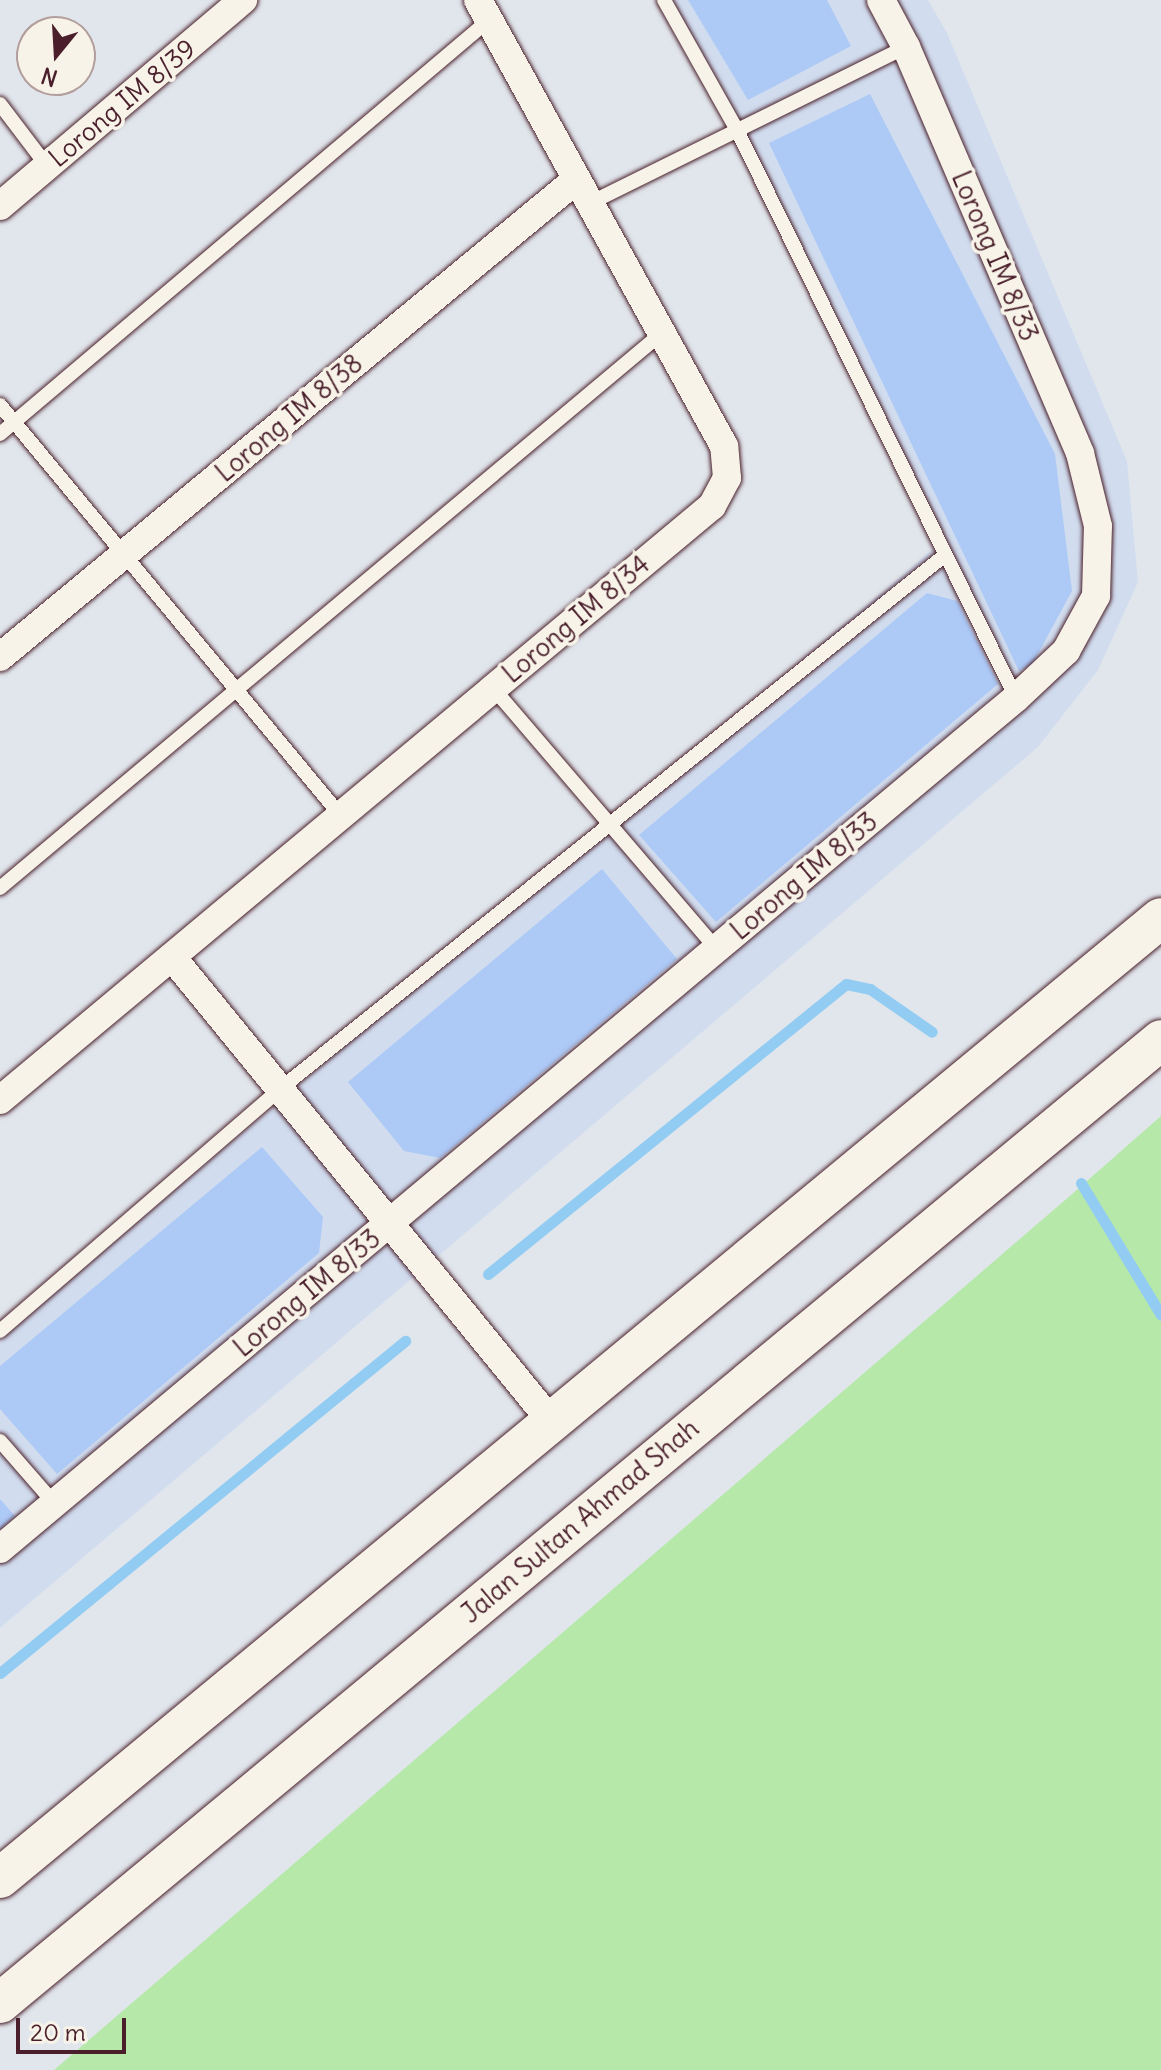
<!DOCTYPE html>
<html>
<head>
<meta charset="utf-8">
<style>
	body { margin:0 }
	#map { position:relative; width:1161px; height:2070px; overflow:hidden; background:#e1e6ec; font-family:Delius,sans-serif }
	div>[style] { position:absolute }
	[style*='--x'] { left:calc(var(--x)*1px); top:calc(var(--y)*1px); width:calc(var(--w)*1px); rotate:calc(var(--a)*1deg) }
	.built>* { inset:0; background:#d1ddef }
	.green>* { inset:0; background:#b6e8a9 }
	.stream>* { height:11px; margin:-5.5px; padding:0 5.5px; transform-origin:5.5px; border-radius:5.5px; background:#93ccf3 }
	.building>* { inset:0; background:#adc9f6 }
	.roads { filter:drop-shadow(0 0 2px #4a1f2b) drop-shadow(0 0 2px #4a1f2b) }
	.service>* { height:14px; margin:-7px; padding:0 7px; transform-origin:7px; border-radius:7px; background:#f7f3e8 }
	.minor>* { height:28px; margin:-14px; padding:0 14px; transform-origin:14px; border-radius:14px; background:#f7f3e8 }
	.secondary>* { height:40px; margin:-20px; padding:0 20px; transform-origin:20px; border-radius:20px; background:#f7f3e8 }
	span { translate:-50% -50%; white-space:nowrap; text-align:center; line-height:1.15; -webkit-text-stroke:7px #f7f3e8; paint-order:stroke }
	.street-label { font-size:26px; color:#4a1f2b }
	.north { position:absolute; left:16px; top:16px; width:80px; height:80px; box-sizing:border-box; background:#f7f3e8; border:2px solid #b29e9c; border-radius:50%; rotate:198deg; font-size:22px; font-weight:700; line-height:32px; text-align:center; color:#4a1f2b }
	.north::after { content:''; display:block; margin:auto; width:28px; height:36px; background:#4a1f2b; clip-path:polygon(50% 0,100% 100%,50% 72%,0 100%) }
	.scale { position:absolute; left:16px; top:2018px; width:110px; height:36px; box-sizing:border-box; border:4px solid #4a1f2b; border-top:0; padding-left:10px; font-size:24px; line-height:28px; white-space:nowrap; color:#4a1f2b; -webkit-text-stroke:6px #f7f3e8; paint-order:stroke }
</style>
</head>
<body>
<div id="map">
	<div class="built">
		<i style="clip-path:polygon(662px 0,928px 0,947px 33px,1127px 461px,1138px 582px,1098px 670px,1038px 747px,0 1628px,0 1338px,940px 543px,715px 90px)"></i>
	</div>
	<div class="green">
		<i style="clip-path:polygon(1161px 1116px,1161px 2070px,54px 2070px,1071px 1195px)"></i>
	</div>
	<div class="stream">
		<i style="--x:1081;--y:1183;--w:154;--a:58.8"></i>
		<i style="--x:488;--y:1274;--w:461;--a:-39"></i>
		<i style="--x:846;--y:984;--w:25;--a:12"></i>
		<i style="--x:870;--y:989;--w:75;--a:34.7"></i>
		<i style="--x:0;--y:1673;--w:524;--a:-39.34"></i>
	</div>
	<div class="building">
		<i style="clip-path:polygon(688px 0,827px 0,851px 46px,748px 100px)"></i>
		<i style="clip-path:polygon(870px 94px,1055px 454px,1072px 591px,1033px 663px,1019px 671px,769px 143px)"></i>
		<i style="clip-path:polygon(927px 593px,957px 601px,998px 684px,716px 922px,639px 835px)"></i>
		<i style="clip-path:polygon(602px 869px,677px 959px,440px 1158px,404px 1151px,348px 1082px)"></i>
		<i style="clip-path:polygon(262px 1147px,323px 1217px,319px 1253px,57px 1474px,0 1409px,0 1366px)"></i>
		<i style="clip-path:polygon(0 1499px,15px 1516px,0 1529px)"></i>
	</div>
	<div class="roads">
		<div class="service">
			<i style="--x:664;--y:0;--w:149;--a:60.7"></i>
			<i style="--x:737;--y:130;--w:633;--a:63.84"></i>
			<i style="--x:0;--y:104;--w:78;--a:52.8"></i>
			<i style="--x:590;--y:203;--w:352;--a:-26.3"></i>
			<i style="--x:0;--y:405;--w:534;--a:50.32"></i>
			<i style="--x:0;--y:434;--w:641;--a:-40.25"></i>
			<i style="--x:493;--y:688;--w:344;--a:49.4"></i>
			<i style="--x:0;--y:888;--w:864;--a:-39.98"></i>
			<i style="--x:0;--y:1331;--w:370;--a:-40.8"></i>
			<i style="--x:280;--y:1089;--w:853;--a:-38.76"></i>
			<i style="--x:0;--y:1441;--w:84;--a:48.9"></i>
		</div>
		<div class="minor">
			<i style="--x:0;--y:206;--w:319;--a:-40.3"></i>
			<i style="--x:0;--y:657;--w:749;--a:-39.64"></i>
			<i style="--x:172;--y:957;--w:599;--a:50.76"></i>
			<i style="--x:0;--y:1100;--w:927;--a:-39.84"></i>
			<i style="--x:712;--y:506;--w:32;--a:-62"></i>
			<i style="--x:727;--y:478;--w:32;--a:-95"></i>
			<i style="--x:724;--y:446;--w:509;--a:-118.88"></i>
			<i style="--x:0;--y:1549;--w:1325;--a:-39.95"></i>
			<i style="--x:1016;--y:698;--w:69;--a:-43.2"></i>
			<i style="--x:1066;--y:651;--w:63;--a:-61.4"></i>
			<i style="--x:1096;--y:596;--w:70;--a:-88.4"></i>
			<i style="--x:1098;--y:526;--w:75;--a:-103.9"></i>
			<i style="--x:1080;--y:453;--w:442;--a:-113.2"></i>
			<i style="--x:906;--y:47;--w:53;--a:-118"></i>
		</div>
		<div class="secondary">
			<i style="--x:0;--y:1878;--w:1506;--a:-39.59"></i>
			<i style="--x:0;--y:2003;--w:1508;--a:-39.67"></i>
		</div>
	</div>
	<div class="street-label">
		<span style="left:122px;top:103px;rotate:-40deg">Lorong IM 8/39</span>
		<span style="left:995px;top:256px;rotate:67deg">Lorong IM 8/33</span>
		<span style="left:289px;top:418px;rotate:-40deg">Lorong IM 8/38</span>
		<span style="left:576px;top:619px;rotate:-40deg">Lorong IM 8/34</span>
		<span style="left:804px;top:876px;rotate:-40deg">Lorong IM 8/33</span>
		<span style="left:307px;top:1293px;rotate:-40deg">Lorong IM 8/33</span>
		<span style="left:580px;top:1521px;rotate:-40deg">Jalan Sultan Ahmad Shah</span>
	</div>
	<div class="north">N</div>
	<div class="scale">20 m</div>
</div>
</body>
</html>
